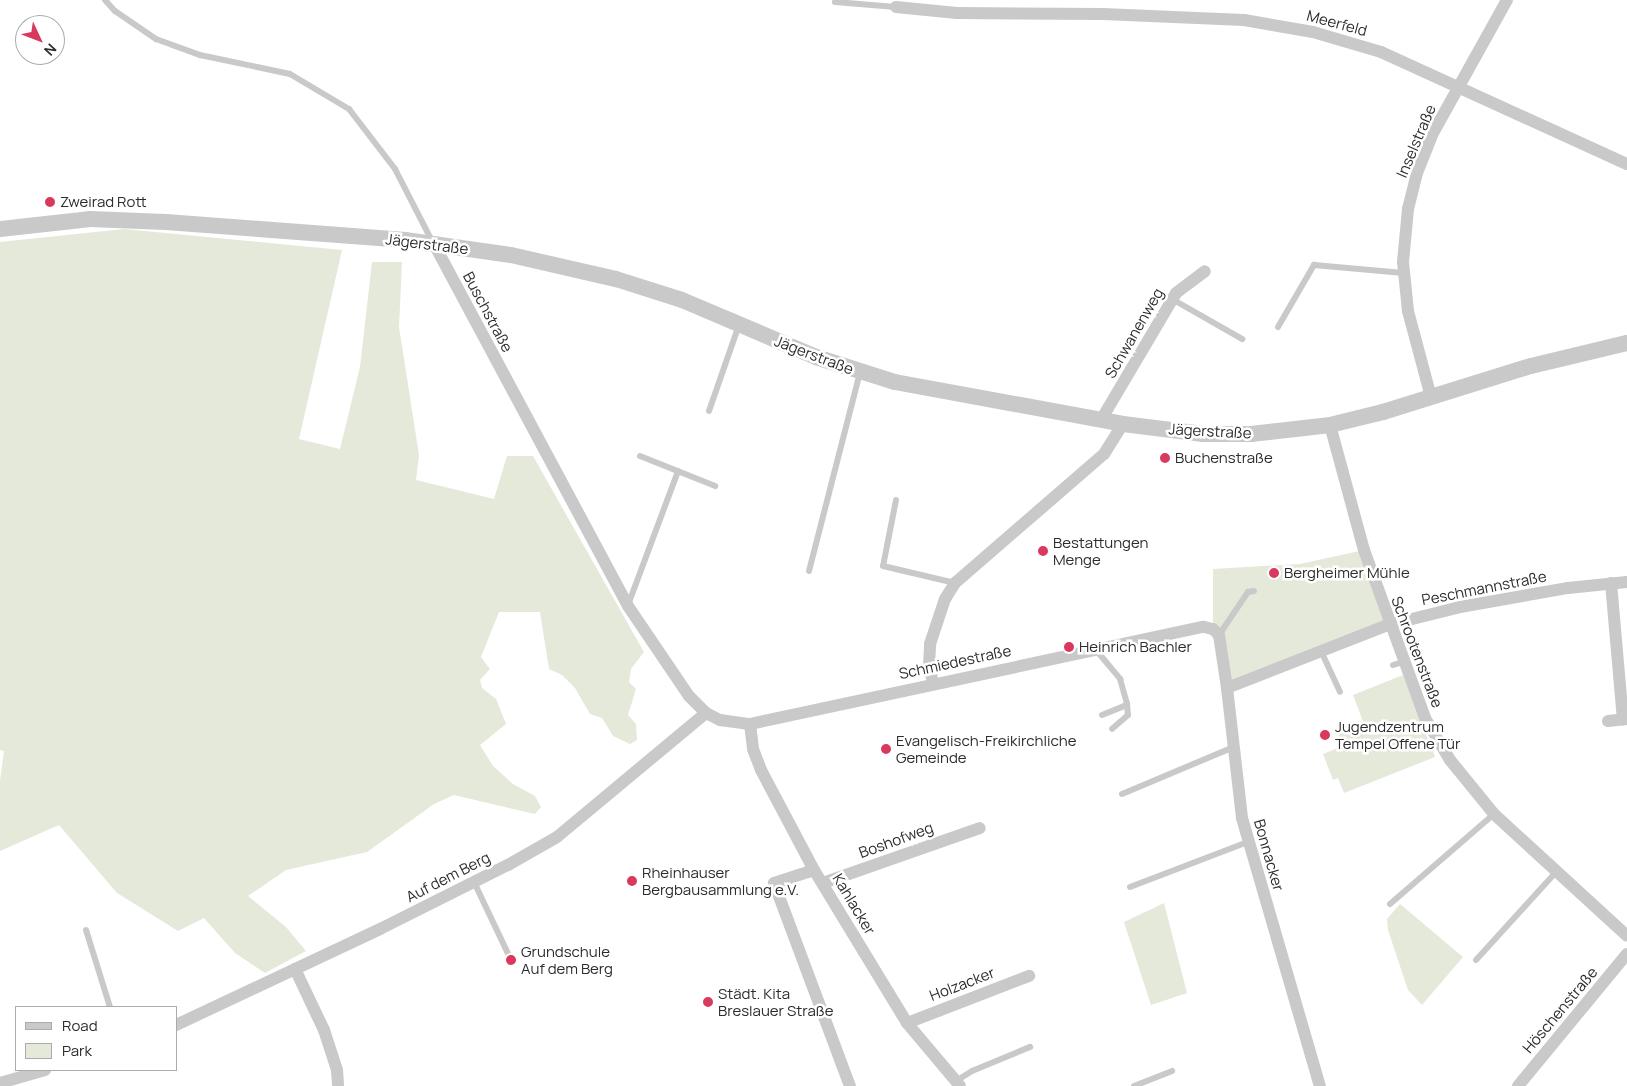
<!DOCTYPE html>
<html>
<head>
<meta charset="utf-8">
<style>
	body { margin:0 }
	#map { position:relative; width:1627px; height:1086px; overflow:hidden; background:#fff; font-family:Manrope,sans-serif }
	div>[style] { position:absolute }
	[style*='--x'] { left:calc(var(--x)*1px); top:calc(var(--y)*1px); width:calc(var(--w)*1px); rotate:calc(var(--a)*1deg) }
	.green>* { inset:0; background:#e4e9da }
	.service>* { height:6px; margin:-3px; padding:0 3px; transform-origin:3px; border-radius:3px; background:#c9c9c9 }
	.minor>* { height:12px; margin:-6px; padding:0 6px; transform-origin:6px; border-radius:6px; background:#c9c9c9 }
	.tertiary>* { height:16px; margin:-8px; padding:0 8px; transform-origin:8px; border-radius:8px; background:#c9c9c9 }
	.dots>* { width:14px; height:14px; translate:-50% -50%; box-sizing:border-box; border:2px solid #fff; border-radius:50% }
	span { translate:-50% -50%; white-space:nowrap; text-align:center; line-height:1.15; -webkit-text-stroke:5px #fff; paint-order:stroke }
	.street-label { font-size:15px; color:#2c2c2c }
	.poi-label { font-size:15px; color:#2c2c2c }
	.left { translate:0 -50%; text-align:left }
	.legend { position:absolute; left:15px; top:1006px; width:162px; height:65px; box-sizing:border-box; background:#fff; border:1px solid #ababab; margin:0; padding:6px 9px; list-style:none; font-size:15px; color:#2c2c2c }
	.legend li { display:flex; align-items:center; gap:10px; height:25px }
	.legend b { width:25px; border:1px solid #ababab }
	.north { position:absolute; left:15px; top:15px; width:50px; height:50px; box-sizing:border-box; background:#fff; border:1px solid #ababab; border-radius:50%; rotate:133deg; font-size:14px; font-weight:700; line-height:20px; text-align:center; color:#2c2c2c }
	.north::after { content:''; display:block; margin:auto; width:18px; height:22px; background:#d8395d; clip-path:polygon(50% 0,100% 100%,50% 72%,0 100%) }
</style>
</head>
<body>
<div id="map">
	<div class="green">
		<i style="clip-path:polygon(124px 229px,342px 250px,299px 439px,340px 449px,360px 367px,372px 262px,402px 262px,399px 327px,419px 455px,416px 480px,494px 499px,507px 456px,533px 456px,644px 652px,631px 669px,629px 682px,636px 689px,628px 715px,636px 724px,637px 740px,630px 744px,613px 736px,602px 718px,590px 714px,575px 688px,562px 675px,549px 669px,540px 612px,499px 612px,481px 657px,490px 669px,480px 680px,482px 688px,496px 699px,506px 724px,480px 745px,493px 766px,513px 784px,535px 796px,541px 807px,535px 814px,454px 795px,434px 804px,367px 852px,286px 870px,248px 896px,286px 927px,306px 951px,265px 973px,235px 953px,204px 918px,178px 931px,117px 893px,59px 825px,0 851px,0 781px,4px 751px,0 750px,0 242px)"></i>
		<i style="clip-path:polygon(1364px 550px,1388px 625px,1227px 688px,1213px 629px,1213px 569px,1300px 564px)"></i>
		<i style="clip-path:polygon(1403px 675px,1435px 757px,1344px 793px,1338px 778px,1333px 780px,1323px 754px,1343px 746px,1338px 734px,1364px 724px,1353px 695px)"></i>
		<i style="clip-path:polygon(1164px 903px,1187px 993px,1151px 1005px,1124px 922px)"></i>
		<i style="clip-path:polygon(1400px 904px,1463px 957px,1422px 1005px,1408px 990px,1388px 930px,1387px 919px)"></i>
	</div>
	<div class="service">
		<i style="--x:105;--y:0;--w:15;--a:48"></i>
		<i style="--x:115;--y:11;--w:50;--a:34.3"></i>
		<i style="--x:156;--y:39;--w:47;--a:20"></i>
		<i style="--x:200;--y:55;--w:92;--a:11.9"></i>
		<i style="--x:290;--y:74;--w:69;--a:30.7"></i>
		<i style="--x:349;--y:109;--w:76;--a:52.5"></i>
		<i style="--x:395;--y:169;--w:83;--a:62.8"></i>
		<i style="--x:835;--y:2;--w:61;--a:4.7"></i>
		<i style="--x:1172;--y:299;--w:81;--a:29.7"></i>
		<i style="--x:1278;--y:327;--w:72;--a:-59.9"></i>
		<i style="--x:1314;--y:265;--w:90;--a:5.1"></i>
		<i style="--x:709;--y:411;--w:91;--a:-70.8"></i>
		<i style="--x:640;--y:456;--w:81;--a:21.8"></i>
		<i style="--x:896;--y:500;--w:67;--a:101.1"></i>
		<i style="--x:883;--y:566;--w:74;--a:13.3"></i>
		<i style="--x:809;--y:571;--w:205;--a:-75.6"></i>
		<i style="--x:628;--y:605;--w:143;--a:-69.5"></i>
		<i style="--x:1219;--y:635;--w:52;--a:-56"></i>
		<i style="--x:1248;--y:592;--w:6;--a:-9"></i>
		<i style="--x:1096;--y:650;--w:38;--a:50"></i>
		<i style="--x:1120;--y:679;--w:26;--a:74"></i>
		<i style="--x:1127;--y:704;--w:11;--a:85"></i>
		<i style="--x:1128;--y:715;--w:21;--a:139"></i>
		<i style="--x:1321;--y:651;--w:45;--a:65.1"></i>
		<i style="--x:1393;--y:665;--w:10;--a:-17"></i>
		<i style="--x:1102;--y:715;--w:27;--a:-22"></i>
		<i style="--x:1122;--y:794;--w:121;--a:-22.8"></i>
		<i style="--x:474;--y:882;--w:86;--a:64.6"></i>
		<i style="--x:1130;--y:887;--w:126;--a:-20.9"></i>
		<i style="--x:1390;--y:904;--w:138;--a:-40.9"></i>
		<i style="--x:86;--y:930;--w:81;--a:72.7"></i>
		<i style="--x:1476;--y:960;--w:120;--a:-47.7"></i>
		<i style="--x:956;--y:1081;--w:19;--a:-32"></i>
		<i style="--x:972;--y:1071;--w:63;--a:-22.5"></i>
		<i style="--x:1134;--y:1086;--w:41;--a:-21.5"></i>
	</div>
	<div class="minor">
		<i style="--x:896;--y:7;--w:61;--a:5.6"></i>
		<i style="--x:957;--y:13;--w:146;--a:0.4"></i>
		<i style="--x:1103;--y:14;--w:141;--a:2.4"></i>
		<i style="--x:1244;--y:20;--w:70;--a:9.9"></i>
		<i style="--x:1313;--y:32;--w:71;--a:16.4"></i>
		<i style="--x:1381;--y:52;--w:270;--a:24.5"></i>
		<i style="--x:434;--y:244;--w:411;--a:61.8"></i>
		<i style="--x:628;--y:606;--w:109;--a:55.9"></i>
		<i style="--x:689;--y:696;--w:24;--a:45"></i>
		<i style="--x:706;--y:713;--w:16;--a:27"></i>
		<i style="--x:720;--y:720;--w:30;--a:8"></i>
		<i style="--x:750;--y:724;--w:464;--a:-12.1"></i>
		<i style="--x:1204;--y:627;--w:9;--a:13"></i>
		<i style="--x:1213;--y:629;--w:8;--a:45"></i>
		<i style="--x:1219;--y:635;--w:54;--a:81.4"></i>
		<i style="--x:1227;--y:688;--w:131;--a:83.4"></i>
		<i style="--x:1242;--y:818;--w:279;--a:73.8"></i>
		<i style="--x:1431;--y:397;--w:89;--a:-105"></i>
		<i style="--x:1408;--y:311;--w:49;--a:-95.8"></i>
		<i style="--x:1403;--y:262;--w:53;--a:-84.6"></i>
		<i style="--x:1408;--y:209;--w:37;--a:-76"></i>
		<i style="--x:1417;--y:173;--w:43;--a:-68.2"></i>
		<i style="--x:1433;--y:133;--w:152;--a:-60.9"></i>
		<i style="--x:1101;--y:420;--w:147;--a:-59.4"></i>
		<i style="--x:1176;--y:293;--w:36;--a:-37"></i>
		<i style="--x:1330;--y:425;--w:130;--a:74.8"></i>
		<i style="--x:1364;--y:550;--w:179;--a:70"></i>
		<i style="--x:1425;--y:718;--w:49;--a:59.2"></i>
		<i style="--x:1450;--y:760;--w:70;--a:50.8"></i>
		<i style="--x:1494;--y:814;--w:180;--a:42.5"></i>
		<i style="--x:1611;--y:583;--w:137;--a:85"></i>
		<i style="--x:933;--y:683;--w:17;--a:-103"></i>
		<i style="--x:929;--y:666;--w:22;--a:-87"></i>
		<i style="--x:930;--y:644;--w:47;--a:-71.6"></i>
		<i style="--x:945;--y:599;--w:19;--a:-58"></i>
		<i style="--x:955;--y:583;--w:197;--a:-40.9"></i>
		<i style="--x:1104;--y:454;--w:36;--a:-58"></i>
		<i style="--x:1227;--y:688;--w:173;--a:-21.4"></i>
		<i style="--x:1388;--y:625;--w:74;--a:-14"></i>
		<i style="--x:1460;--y:607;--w:110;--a:-10"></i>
		<i style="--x:1568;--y:588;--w:59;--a:-5.8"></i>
		<i style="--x:1608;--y:721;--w:19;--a:-6"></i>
		<i style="--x:750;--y:724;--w:25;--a:83"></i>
		<i style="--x:753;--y:749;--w:22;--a:69"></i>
		<i style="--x:761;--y:770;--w:113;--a:62.1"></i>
		<i style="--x:814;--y:870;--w:179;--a:58.7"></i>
		<i style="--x:907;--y:1023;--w:82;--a:49.9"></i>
		<i style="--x:814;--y:870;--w:42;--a:162"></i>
		<i style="--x:774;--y:883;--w:217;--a:69.5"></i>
		<i style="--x:823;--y:883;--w:166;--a:-19.3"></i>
		<i style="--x:295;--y:969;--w:68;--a:64.6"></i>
		<i style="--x:324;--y:1030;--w:42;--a:72"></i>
		<i style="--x:337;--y:1070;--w:16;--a:86"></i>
		<i style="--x:907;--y:1023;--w:131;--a:-21.1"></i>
		<i style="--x:176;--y:1025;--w:225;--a:-25.2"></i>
		<i style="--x:380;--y:929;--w:143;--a:-26.6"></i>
		<i style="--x:508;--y:865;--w:56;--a:-29.7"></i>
		<i style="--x:557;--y:837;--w:194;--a:-39.8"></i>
		<i style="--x:0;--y:1083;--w:47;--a:-16.1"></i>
		<i style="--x:1518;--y:1086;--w:171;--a:-50.5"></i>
	</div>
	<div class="tertiary">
		<i style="--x:0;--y:229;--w:91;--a:-6.3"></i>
		<i style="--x:90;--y:219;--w:76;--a:2.3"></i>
		<i style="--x:166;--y:222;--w:240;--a:4.3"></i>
		<i style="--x:405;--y:240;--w:107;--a:8.1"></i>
		<i style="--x:511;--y:255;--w:108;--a:12.9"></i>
		<i style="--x:616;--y:279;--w:69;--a:17.7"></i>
		<i style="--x:682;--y:300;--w:146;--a:23"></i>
		<i style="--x:816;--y:357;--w:83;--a:17.6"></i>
		<i style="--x:895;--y:382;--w:232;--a:10.4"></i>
		<i style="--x:1123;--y:424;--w:81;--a:7.1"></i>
		<i style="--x:1203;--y:434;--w:48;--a:0"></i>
		<i style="--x:1251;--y:434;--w:80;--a:-6.5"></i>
		<i style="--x:1330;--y:425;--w:55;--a:-13.8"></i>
		<i style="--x:1383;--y:412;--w:155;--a:-17.3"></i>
		<i style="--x:1531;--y:366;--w:99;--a:-13.5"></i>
	</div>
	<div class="dots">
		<i style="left:50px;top:202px;background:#d8395d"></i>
		<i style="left:1165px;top:458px;background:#d8395d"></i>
		<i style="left:1043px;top:551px;background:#d8395d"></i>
		<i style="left:1274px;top:573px;background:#d8395d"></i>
		<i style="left:1069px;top:647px;background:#d8395d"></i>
		<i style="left:1325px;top:735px;background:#d8395d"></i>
		<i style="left:886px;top:749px;background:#d8395d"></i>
		<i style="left:632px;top:881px;background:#d8395d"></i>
		<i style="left:511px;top:960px;background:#d8395d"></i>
		<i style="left:708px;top:1002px;background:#d8395d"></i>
	</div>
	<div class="street-label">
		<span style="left:1337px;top:23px;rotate:15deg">Meerfeld</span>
		<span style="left:1416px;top:141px;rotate:-67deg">Inselstraße</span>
		<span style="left:427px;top:244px;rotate:7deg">Jägerstraße</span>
		<span style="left:488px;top:312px;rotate:62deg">Buschstraße</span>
		<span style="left:1134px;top:333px;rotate:-60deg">Schwanenweg</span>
		<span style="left:814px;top:355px;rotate:21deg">Jägerstraße</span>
		<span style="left:1210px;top:431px;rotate:3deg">Jägerstraße</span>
		<span style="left:1484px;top:588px;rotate:-11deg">Peschmannstraße</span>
		<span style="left:1417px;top:652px;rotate:69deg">Schrootenstraße</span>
		<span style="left:955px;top:662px;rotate:-12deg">Schmiedestraße</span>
		<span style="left:896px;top:840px;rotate:-20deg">Boshofweg</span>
		<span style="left:1269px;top:855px;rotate:74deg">Bonnacker</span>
		<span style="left:448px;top:877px;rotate:-27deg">Auf dem Berg</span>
		<span style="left:854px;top:904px;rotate:59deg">Kahlacker</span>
		<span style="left:962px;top:984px;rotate:-21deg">Holzacker</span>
		<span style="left:1560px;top:1010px;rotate:-50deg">Höschenstraße</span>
	</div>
	<div class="poi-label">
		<span class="left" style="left:60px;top:202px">Zweirad Rott</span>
		<span class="left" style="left:1175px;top:458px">Buchenstraße</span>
		<span class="left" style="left:1053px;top:551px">Bestattungen<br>Menge</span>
		<span class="left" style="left:1284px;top:573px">Bergheimer Mühle</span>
		<span class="left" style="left:1079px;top:647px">Heinrich Bachler</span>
		<span class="left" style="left:1335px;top:735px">Jugendzentrum<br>Tempel Offene Tür</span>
		<span class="left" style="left:896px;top:749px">Evangelisch-Freikirchliche<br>Gemeinde</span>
		<span class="left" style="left:642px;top:881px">Rheinhauser<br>Bergbausammlung e.V.</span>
		<span class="left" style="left:521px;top:960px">Grundschule<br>Auf dem Berg</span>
		<span class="left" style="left:718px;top:1002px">Städt. Kita<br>Breslauer Straße</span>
	</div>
	<ul class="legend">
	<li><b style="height:6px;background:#c9c9c9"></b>Road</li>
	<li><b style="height:14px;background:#e4e9da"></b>Park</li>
	</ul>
	<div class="north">N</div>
</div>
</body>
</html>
